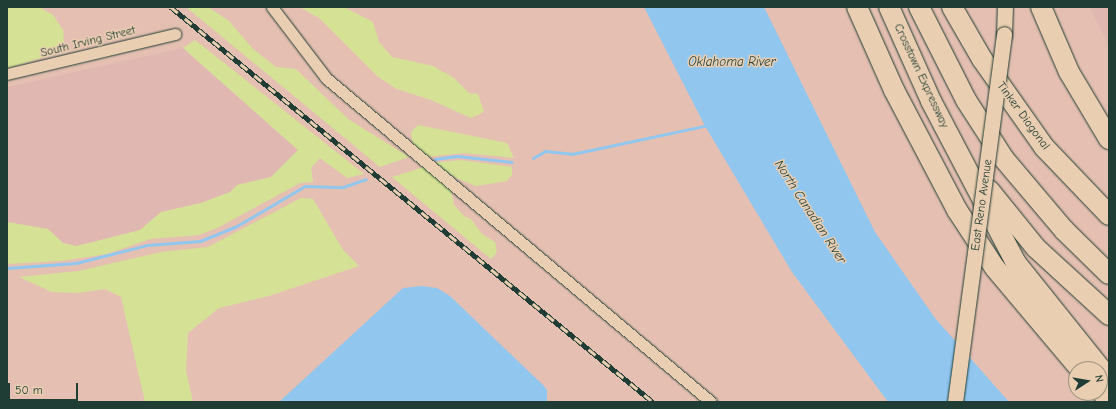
<!DOCTYPE html>
<html>
<head>
<meta charset="utf-8">
<style>
	body { margin:0 }
	#map { position:relative; width:1116px; height:409px; overflow:hidden; background:#e5c0b2; font-family:"Comic Neue",sans-serif }
	div>[style] { position:absolute }
	[style*='--x'] { left:calc(var(--x)*1px); top:calc(var(--y)*1px); width:calc(var(--w)*1px); rotate:calc(var(--a)*1deg) }
	.built>* { inset:0; background:#e1b7b2 }
	.green>* { inset:0; background:#d5e295 }
	.water>* { inset:0; background:#91c6ef }
	.stream>* { height:3px; margin:-1.5px; padding:0 1.5px; transform-origin:1.5px; border-radius:1.5px; background:#91c6ef }
	.roads { filter:drop-shadow(0 0 1px #1f3d34) drop-shadow(0 0 1px #1f3d34) }
	.street>* { height:11px; margin:-5.5px; padding:0 5.5px; transform-origin:5.5px; border-radius:5.5px; background:#eaceb1 }
	.secondary>* { height:15px; margin:-7.5px; padding:0 7.5px; transform-origin:7.5px; border-radius:7.5px; background:#eaceb1 }
	.highway>* { height:20px; margin:-10px; padding:0 10px; transform-origin:10px; border-radius:10px; background:#eaceb1 }
	.rail>* { height:4.5px; margin-top:-2.25px; transform-origin:0; background:repeating-linear-gradient(90deg,#eaceb1 0 9px,#1f3d34 0 18px); box-sizing:border-box; border-block:1px solid #1f3d34 }
	.bridges { filter:drop-shadow(0 0 1px #1f3d34) drop-shadow(0 0 1px #1f3d34) }
	.secondary-bridge>* { height:15px; margin:-7.5px; padding:0 7.5px; transform-origin:7.5px; border-radius:7.5px; background:#eaceb1 }
	span { translate:-50% -50%; white-space:nowrap; text-align:center; line-height:1.15; -webkit-text-stroke:3px #eaceb1; paint-order:stroke }
	.street-label { font-size:12px; color:#1f3d34 }
	.water-label { font-size:13px; color:#25443d; font-style:italic }
	.frame { position:absolute; inset:0; border:8px solid #1f3d34; pointer-events:none }
	.north { position:absolute; left:1068px; top:361px; width:40px; height:40px; box-sizing:border-box; background:#eaceb1; border:1px solid #99947f; border-radius:50%; rotate:78deg; font-size:11px; font-weight:700; line-height:16px; text-align:center; color:#1f3d34 }
	.north::after { content:''; display:block; margin:auto; width:14px; height:18px; background:#1f3d34; clip-path:polygon(50% 0,100% 100%,50% 72%,0 100%) }
	.scale { position:absolute; left:8px; top:383px; width:70px; height:18px; box-sizing:border-box; border:2px solid #1f3d34; border-top:0; padding-left:5px; font-size:12px; line-height:14px; white-space:nowrap; color:#1f3d34; -webkit-text-stroke:3px #eaceb1; paint-order:stroke }
</style>
</head>
<body>
<div id="map">
	<div class="built">
		<i style="clip-path:polygon(1090px 7px,1109px 7px,1109px 46px,1093px 14px)"></i>
		<i style="clip-path:polygon(183px 48px,298px 150px,271px 177px,237px 185px,230px 192px,201px 203px,161px 212px,140px 230px,89px 243px,76px 246px,63px 243px,48px 229px,7px 222px,7px 87px)"></i>
	</div>
	<div class="green">
		<i style="clip-path:polygon(7px 7px,39px 7px,53px 15px,63px 30px,64px 44px,48px 56px,7px 68px)"></i>
		<i style="clip-path:polygon(186px 7px,208px 7px,229px 21px,253px 49px,276px 67px,296px 69px,348px 119px,409px 157px,380px 167px)"></i>
		<i style="clip-path:polygon(300px 7px,344px 7px,373px 22px,379px 42px,392px 57px,433px 66px,454px 78px,469px 93px,478px 94px,484px 112px,471px 118px,431px 100px,397px 89px,377px 76px,319px 18px)"></i>
		<i style="clip-path:polygon(195px 40px,364px 174px,347px 178px,320px 158px,311px 168px,313px 182px,300px 183px,219px 227px,199px 235px,150px 239px,107px 254px,60px 261px,7px 264px,7px 222px,48px 229px,63px 243px,76px 246px,89px 243px,140px 230px,161px 212px,201px 203px,230px 192px,237px 185px,271px 177px,298px 150px,183px 48px)"></i>
		<i style="clip-path:polygon(418px 125px,507px 143px,514px 158px,464px 153px,425px 157px,413px 145px,411px 132px)"></i>
		<i style="clip-path:polygon(461px 160px,512px 167px,512px 175px,507px 181px,476px 186px,456px 178px,432px 163px)"></i>
		<i style="clip-path:polygon(424px 167px,451px 190px,454px 205px,464px 216px,472px 220px,482px 234px,495px 242px,497px 252px,491px 259px,392px 177px)"></i>
		<i style="clip-path:polygon(301px 198px,313px 199px,343px 250px,359px 266px,269px 296px,219px 308px,188px 333px,186px 371px,193px 402px,145px 402px,121px 297px,105px 289px,78px 293px,52px 292px,19px 277px,79px 271px,161px 252px,208px 247px)"></i>
	</div>
	<div class="water">
		<i style="clip-path:polygon(644px 7px,764px 7px,875px 232px,935px 318px,1009px 402px,888px 402px,792px 272px,705px 126px)"></i>
		<i style="clip-path:polygon(422px 286px,437px 288px,450px 296px,543px 385px,547px 390px,547px 402px,279px 402px,403px 288px)"></i>
	</div>
	<div class="stream">
		<i style="--x:533;--y:158;--w:14;--a:-30"></i>
		<i style="--x:545;--y:151;--w:27;--a:6"></i>
		<i style="--x:572;--y:154;--w:139;--a:-12"></i>
		<i style="--x:435;--y:159;--w:22;--a:-8"></i>
		<i style="--x:457;--y:156;--w:55;--a:6.2"></i>
		<i style="--x:7;--y:268;--w:69;--a:-4.1"></i>
		<i style="--x:76;--y:263;--w:73;--a:-14.2"></i>
		<i style="--x:147;--y:245;--w:53;--a:-4.3"></i>
		<i style="--x:200;--y:241;--w:38;--a:-22"></i>
		<i style="--x:235;--y:227;--w:81;--a:-30.4"></i>
		<i style="--x:305;--y:186;--w:38;--a:2"></i>
		<i style="--x:343;--y:187;--w:24;--a:-19"></i>
	</div>
	<div class="roads">
		<div class="street">
			<i style="--x:272;--y:7;--w:89;--a:52.7"></i>
			<i style="--x:326;--y:78;--w:503;--a:40.08"></i>
			<i style="--x:7;--y:74;--w:173;--a:-13.4"></i>
		</div>
		<div class="secondary">
			<i style="--x:1004;--y:34;--w:27;--a:-88"></i>
		</div>
		<div class="highway">
			<i style="--x:857;--y:7;--w:91;--a:66"></i>
			<i style="--x:894;--y:90;--w:136;--a:62.3"></i>
			<i style="--x:957;--y:210;--w:69;--a:56.8"></i>
			<i style="--x:995;--y:268;--w:132;--a:49.9"></i>
			<i style="--x:889;--y:7;--w:103;--a:65.9"></i>
			<i style="--x:931;--y:101;--w:183;--a:62.3"></i>
			<i style="--x:1016;--y:263;--w:149;--a:51.3"></i>
			<i style="--x:919;--y:7;--w:104;--a:63.2"></i>
			<i style="--x:966;--y:100;--w:70;--a:57.2"></i>
			<i style="--x:1004;--y:159;--w:93;--a:49.8"></i>
			<i style="--x:1064;--y:230;--w:63;--a:44.4"></i>
			<i style="--x:952;--y:7;--w:60;--a:60"></i>
			<i style="--x:982;--y:59;--w:108;--a:54.8"></i>
			<i style="--x:1044;--y:147;--w:94;--a:46.3"></i>
			<i style="--x:1041;--y:7;--w:71;--a:66.7"></i>
			<i style="--x:1069;--y:72;--w:78;--a:59.2"></i>
			<i style="--x:989;--y:190;--w:75;--a:51"></i>
			<i style="--x:1036;--y:248;--w:99;--a:42.5"></i>
			<i style="--x:1100;--y:391;--w:12;--a:42"></i>
		</div>
	</div>
	<div class="rail">
		<i style="--x:171;--y:7;--w:623;--a:39.33"></i>
	</div>
	<div class="bridges">
		<div class="secondary-bridge">
			<i style="--x:955;--y:402;--w:371;--a:-82.4"></i>
		</div>
	</div>
	<div class="street-label">
		<span style="left:88px;top:42px;rotate:-14deg">South Irving Street</span>
		<span style="left:921px;top:76px;rotate:65deg">Crosstown Expressway</span>
		<span style="left:1023px;top:116px;rotate:54deg">Tinker Diagonal</span>
		<span style="left:982px;top:205px;rotate:-82deg">East Reno Avenue</span>
	</div>
	<div class="water-label">
		<span style="left:732px;top:62px">Oklahoma River</span>
		<span style="left:810px;top:212px;rotate:57deg">North Canadian River</span>
	</div>
	<div class="frame"></div>
	<div class="north">N</div>
	<div class="scale">50 m</div>
</div>
</body>
</html>
